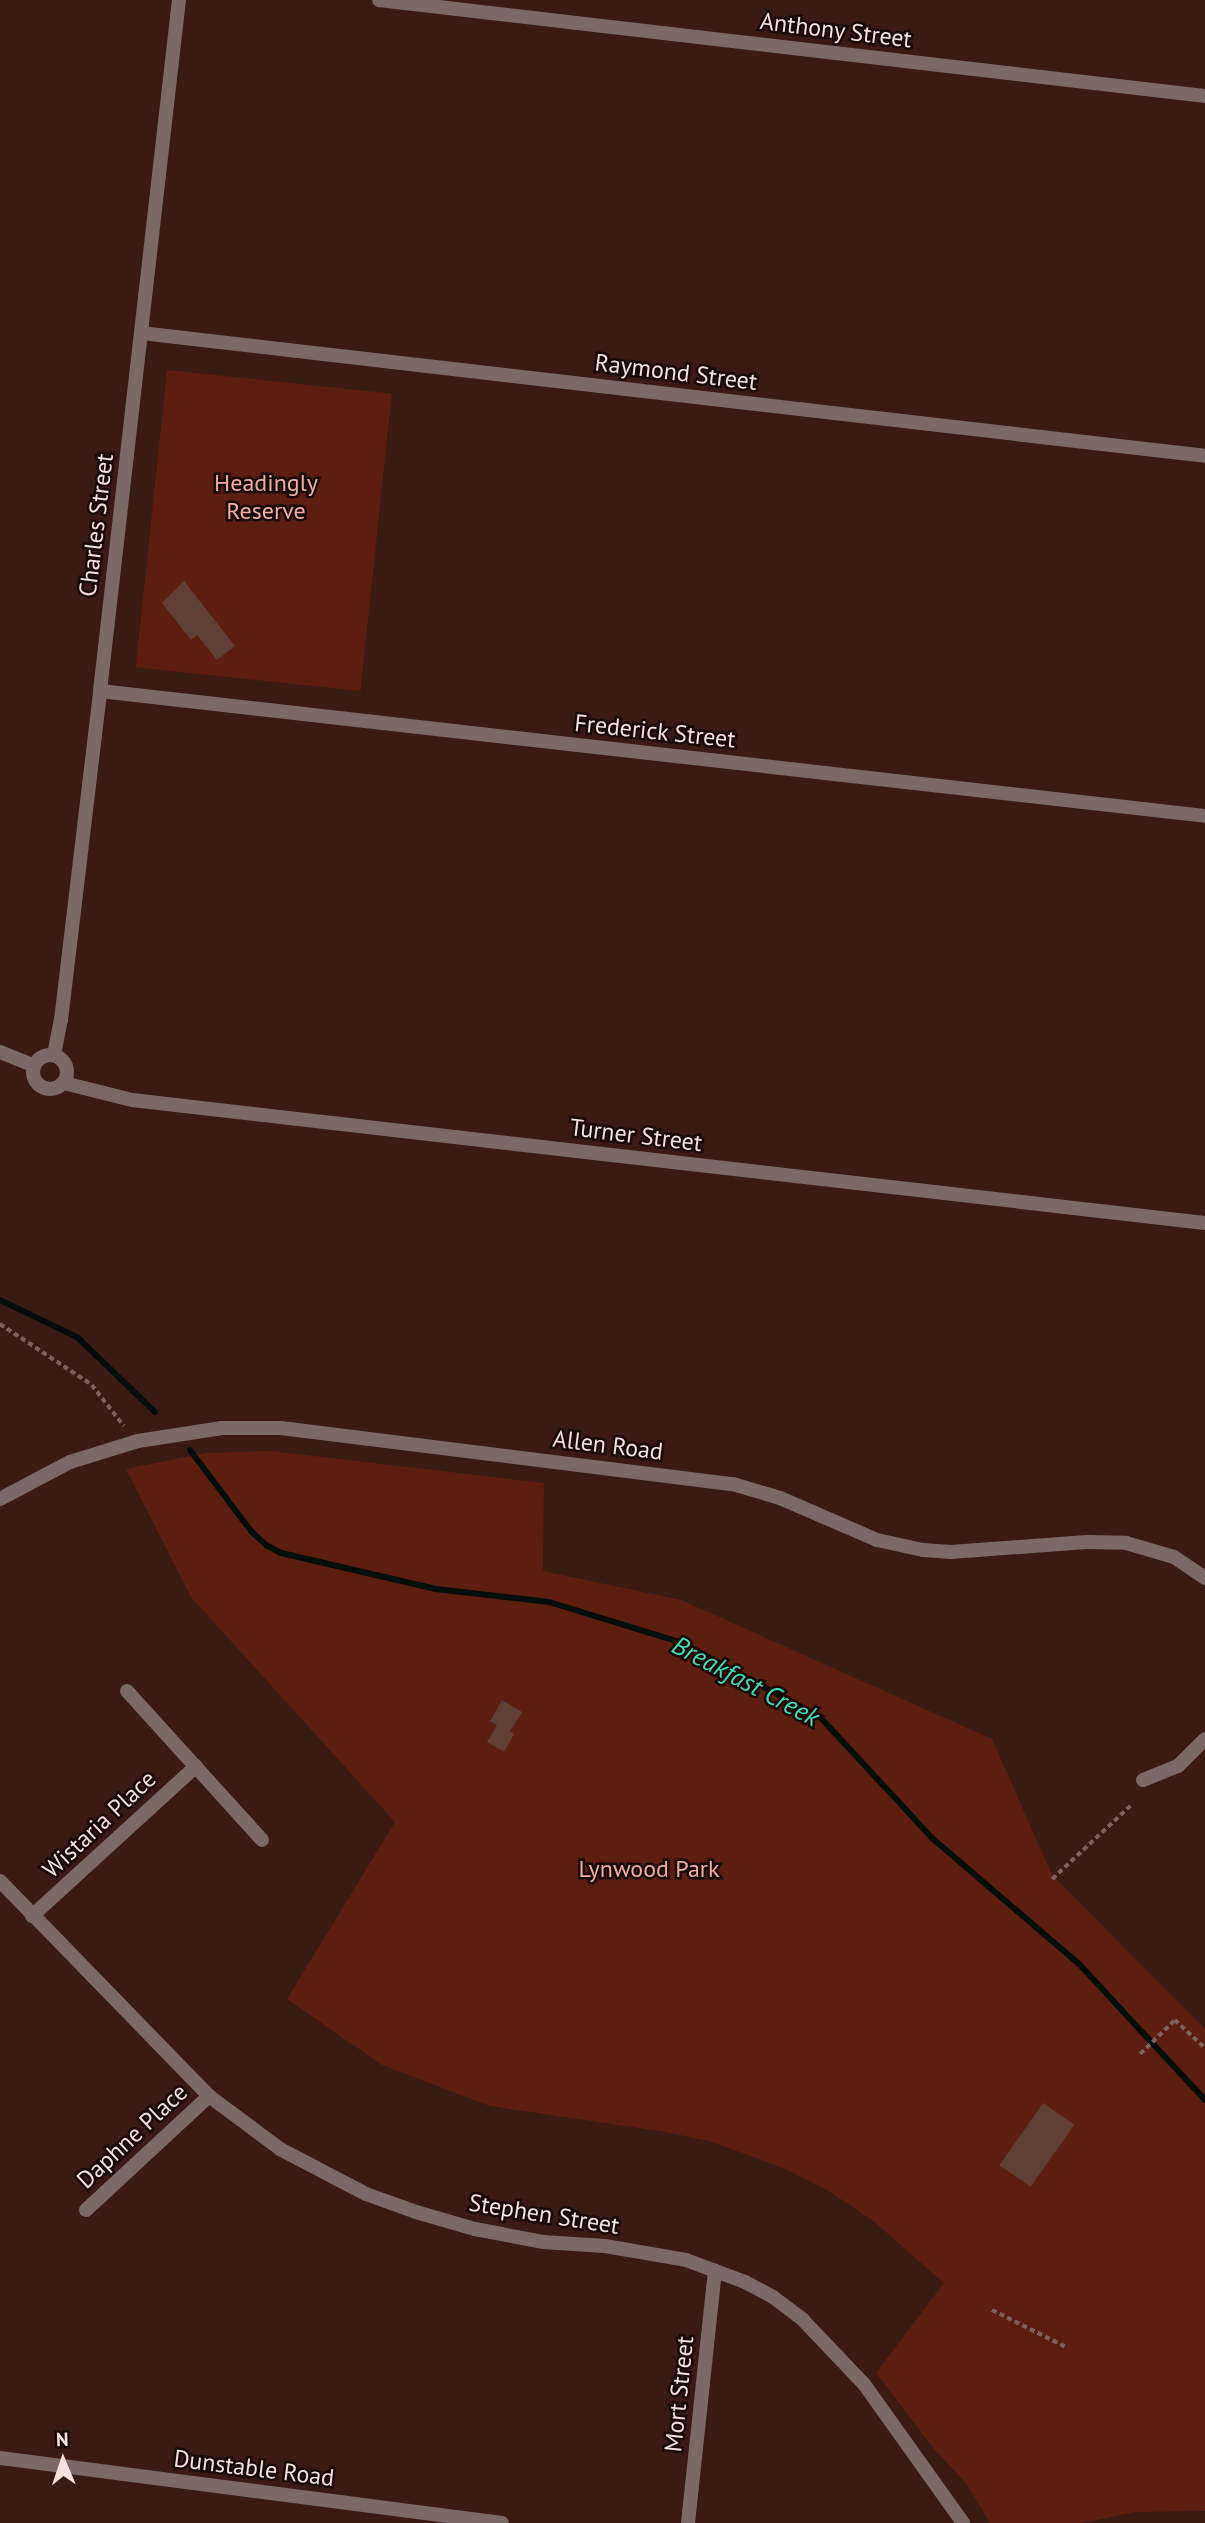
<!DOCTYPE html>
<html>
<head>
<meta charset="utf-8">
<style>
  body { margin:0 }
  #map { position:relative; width:1205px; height:2523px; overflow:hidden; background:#391b14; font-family:"PT Sans",sans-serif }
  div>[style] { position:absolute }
  .green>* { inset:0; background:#5d1e0f; transform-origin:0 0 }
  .stream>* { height:6px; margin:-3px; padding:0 3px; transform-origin:3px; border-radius:3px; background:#030e0a }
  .building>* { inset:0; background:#603f36; transform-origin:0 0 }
  .path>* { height:3.5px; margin-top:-1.75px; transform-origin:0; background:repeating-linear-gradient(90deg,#7e635c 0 5px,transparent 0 8.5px) }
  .minor>* { height:14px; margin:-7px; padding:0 7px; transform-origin:7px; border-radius:7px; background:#7a6965 }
  .tertiary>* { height:14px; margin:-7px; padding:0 7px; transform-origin:7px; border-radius:7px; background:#7a6965 }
  .tertiary>.ring { margin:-7px; padding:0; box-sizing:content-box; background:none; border:14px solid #7a6965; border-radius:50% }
  span { translate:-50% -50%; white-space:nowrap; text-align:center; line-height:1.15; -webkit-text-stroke:5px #170a07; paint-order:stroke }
  .street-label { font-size:24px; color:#f6e1db }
  .park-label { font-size:24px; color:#f2af9e }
  .water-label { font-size:26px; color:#41ddb9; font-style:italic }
  .north { position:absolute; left:28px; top:2425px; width:70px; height:70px; -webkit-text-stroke:5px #170a07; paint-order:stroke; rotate:358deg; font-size:19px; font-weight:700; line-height:28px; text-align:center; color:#f6e1db }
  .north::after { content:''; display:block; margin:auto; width:24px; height:32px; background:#f6e1db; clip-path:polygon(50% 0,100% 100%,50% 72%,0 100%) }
</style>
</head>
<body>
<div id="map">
  <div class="green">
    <i style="left:167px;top:370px;width:226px;height:299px;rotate:6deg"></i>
    <i style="clip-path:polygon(271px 1451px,544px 1483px,543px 1571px,681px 1600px,992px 1739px,1052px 1875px,1205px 2029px,1205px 2511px,1135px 2512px,1082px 2523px,990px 2523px,966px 2483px,935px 2450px,876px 2373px,944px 2283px,872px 2220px,829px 2191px,781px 2167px,709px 2141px,660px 2131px,490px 2106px,382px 2065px,287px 1999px,395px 1822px,191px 1597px,126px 1469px,206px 1453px)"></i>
  </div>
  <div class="stream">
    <i style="left:0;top:1300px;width:85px;rotate:25.7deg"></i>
    <i style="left:77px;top:1337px;width:108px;rotate:43.9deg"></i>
    <i style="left:190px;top:1450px;width:101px;rotate:53deg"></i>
    <i style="left:251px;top:1531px;width:21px;rotate:43deg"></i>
    <i style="left:266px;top:1545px;width:17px;rotate:28deg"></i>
    <i style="left:281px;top:1553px;width:159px;rotate:13.1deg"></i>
    <i style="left:436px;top:1589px;width:114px;rotate:6.6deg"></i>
    <i style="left:549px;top:1602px;width:137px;rotate:17deg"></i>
    <i style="left:680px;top:1642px;width:159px;rotate:28.2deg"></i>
    <i style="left:820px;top:1717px;width:165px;rotate:47.2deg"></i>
    <i style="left:932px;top:1838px;width:195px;rotate:40.6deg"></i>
    <i style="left:1080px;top:1965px;width:184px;rotate:47.2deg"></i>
  </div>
  <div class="building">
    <i style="clip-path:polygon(184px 581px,235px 646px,217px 660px,197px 635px,191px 640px,162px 603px)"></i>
    <i style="clip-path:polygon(502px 1700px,522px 1712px,510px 1731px,514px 1734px,504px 1752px,487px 1742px,497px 1725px,490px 1721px)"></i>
    <i style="left:1043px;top:2103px;width:38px;height:76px;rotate:35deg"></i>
  </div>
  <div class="path">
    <i style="left:0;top:1324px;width:110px;rotate:33.5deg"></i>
    <i style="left:92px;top:1385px;width:52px;rotate:52deg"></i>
    <i style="left:1052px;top:1879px;width:108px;rotate:-43.1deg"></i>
    <i style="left:1140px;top:2054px;width:49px;rotate:-44.2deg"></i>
    <i style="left:1175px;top:2020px;width:41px;rotate:43deg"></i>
    <i style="left:992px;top:2310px;width:83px;rotate:26.6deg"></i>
  </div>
  <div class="minor">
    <i style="left:379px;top:0;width:832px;rotate:6.63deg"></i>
    <i style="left:141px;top:333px;width:1071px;rotate:6.59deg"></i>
    <i style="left:100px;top:691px;width:1112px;rotate:6.45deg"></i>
    <i style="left:54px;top:1055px;width:36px;rotate:-79deg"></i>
    <i style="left:61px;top:1020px;width:331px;rotate:-83.2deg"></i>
    <i style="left:100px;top:691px;width:696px;rotate:-83.48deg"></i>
    <i style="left:0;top:1499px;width:79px;rotate:-27.9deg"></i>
    <i style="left:70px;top:1462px;width:71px;rotate:-17.2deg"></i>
    <i style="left:138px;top:1441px;width:85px;rotate:-8.8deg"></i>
    <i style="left:222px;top:1428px;width:59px"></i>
    <i style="left:281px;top:1428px;width:455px;rotate:7.1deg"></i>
    <i style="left:733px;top:1484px;width:49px;rotate:16.6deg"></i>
    <i style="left:780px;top:1498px;width:106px;rotate:23.4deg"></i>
    <i style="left:877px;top:1540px;width:47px;rotate:12.3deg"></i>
    <i style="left:923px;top:1550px;width:28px;rotate:4deg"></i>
    <i style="left:951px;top:1552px;width:136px;rotate:-4.2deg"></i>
    <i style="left:1087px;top:1542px;width:39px;rotate:1deg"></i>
    <i style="left:1126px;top:1543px;width:50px;rotate:16.3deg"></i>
    <i style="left:1174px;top:1557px;width:37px;rotate:34deg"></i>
    <i style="left:127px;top:1691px;width:201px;rotate:47.8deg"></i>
    <i style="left:1143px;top:1780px;width:38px;rotate:-22deg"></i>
    <i style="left:1178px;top:1766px;width:38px;rotate:-45deg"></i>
    <i style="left:0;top:1881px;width:300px;rotate:45.8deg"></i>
    <i style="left:209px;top:2096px;width:89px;rotate:36.7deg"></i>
    <i style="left:280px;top:2149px;width:97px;rotate:27.6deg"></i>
    <i style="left:366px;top:2194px;width:53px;rotate:19.8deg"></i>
    <i style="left:416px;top:2212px;width:61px;rotate:16.1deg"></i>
    <i style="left:475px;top:2229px;width:69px;rotate:10.8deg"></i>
    <i style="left:543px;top:2242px;width:62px;rotate:3.7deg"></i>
    <i style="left:605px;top:2246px;width:82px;rotate:9.8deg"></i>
    <i style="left:686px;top:2260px;width:63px;rotate:20.4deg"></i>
    <i style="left:745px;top:2282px;width:32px;rotate:28deg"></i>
    <i style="left:773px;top:2297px;width:38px;rotate:37deg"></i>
    <i style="left:803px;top:2320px;width:88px;rotate:46.4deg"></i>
    <i style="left:864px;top:2384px;width:171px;rotate:54.5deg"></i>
    <i style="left:32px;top:1916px;width:222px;rotate:-42.4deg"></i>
    <i style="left:86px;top:2210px;width:168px;rotate:-42.8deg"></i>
    <i style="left:0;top:2458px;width:506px;rotate:7.38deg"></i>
    <i style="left:688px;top:2523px;width:254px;rotate:-83.9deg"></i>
  </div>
  <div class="tertiary">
    <i style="left:0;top:1052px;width:37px;rotate:22deg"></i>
    <i class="ring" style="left:33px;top:1055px;width:20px;height:20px"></i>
    <i style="left:64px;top:1083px;width:70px;rotate:14deg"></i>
    <i style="left:132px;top:1100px;width:1080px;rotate:6.54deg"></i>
  </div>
  <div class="street-label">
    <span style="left:836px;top:30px;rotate:7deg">Anthony Street</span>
    <span style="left:676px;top:372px;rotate:7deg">Raymond Street</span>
    <span style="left:96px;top:525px;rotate:-83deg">Charles Street</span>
    <span style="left:655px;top:731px;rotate:6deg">Frederick Street</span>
    <span style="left:636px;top:1135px;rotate:7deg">Turner Street</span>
    <span style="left:608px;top:1445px;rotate:7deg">Allen Road</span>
    <span style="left:99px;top:1824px;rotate:-43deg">Wistaria Place</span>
    <span style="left:132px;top:2136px;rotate:-43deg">Daphne Place</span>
    <span style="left:544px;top:2214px;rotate:9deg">Stephen Street</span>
    <span style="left:679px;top:2394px;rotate:-84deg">Mort Street</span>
    <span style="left:254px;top:2468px;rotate:7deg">Dunstable Road</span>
  </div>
  <div class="park-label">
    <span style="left:266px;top:497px">Headingly<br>Reserve</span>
    <span style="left:649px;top:1869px">Lynwood Park</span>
  </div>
  <div class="water-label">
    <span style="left:746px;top:1681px;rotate:28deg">Breakfast Creek</span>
  </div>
  <div class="north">N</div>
</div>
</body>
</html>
